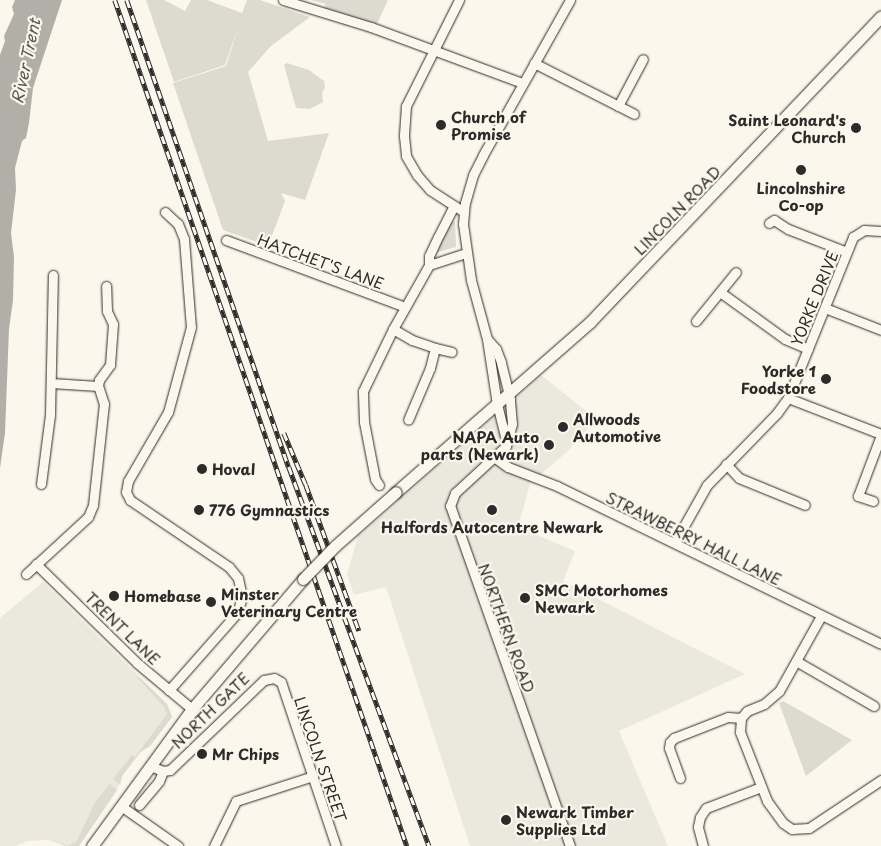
<!DOCTYPE html>
<html>
<head>
<meta charset="utf-8">
<style>
  body { margin:0 }
  #map { position:relative; width:881px; height:846px; overflow:hidden; background:#fbf7ec; font-family:"Playpen Sans",sans-serif }
  div>[style] { position:absolute }
  .built>* { inset:0; background:#ebe8de }
  .green>* { inset:0; background:#dddad0 }
  .water>* { inset:0; background:#b1afa7 }
  .roads { filter:drop-shadow(0 0 1px #2b2b2b) drop-shadow(0 0 1px #2b2b2b) }
  .minor>* { height:9px; margin:-4.5px; padding:0 4.5px; transform-origin:4.5px; border-radius:4.5px; background:#fbf7ec }
  .major>* { height:11px; margin:-5.5px; padding:0 5.5px; transform-origin:5.5px; border-radius:5.5px; background:#fbf7ec }
  .rail>* { height:4.5px; margin-top:-2.25px; transform-origin:0; background:repeating-linear-gradient(90deg,#fbf7ec 0 8px,#2b2b2b 0 16px); box-sizing:border-box; border-block:1px solid #2b2b2b }
  .bridges { filter:drop-shadow(0 0 1px #2b2b2b) drop-shadow(0 0 1px #2b2b2b) }
  .major-bridge>* { height:11px; margin:-5.5px; padding:0 5.5px; transform-origin:5.5px; border-radius:5.5px; background:#fbf7ec }
  .dots>* { width:14px; height:14px; translate:-50% -50%; box-sizing:border-box; border:2px solid #fbf7ec; border-radius:50% }
  span { translate:-50% -50%; white-space:nowrap; text-align:center; line-height:1.15; -webkit-text-stroke:4.5px #fbf7ec; paint-order:stroke }
  .poi-label { font-size:15px; color:#2b2b2b; font-weight:700 }
  .left { translate:0 -50%; text-align:left }
  .right { translate:-100% -50%; text-align:right }
  .street-label { font-size:15px; color:#2b2b2b }
  .water-label { font-size:16px; color:#5a5956; font-style:italic }
</style>
</head>
<body>
<div id="map">
  <div class="built">
    <i style="clip-path:polygon(541px 375px,596px 419px,569px 450px,530px 484px,518px 527px,575px 551px,563px 581px,745px 674px,619px 731px,668px 846px,470px 846px,386px 587px,354px 595px,347px 574px,358px 536px)"></i>
    <i style="clip-path:polygon(43px 582px,167px 704px,172px 717px,150px 746px,141px 752px,122px 776px,116px 792px,79px 846px,65px 846px,48px 840px,28px 841px,16px 846px,0 846px,0 618px)"></i>
  </div>
  <div class="green">
    <i style="clip-path:polygon(146px 0,164px 0,185px 11px,191px 0,207px 0,242px 13px,247px 0,260px 0,310px 17px,271px 46px,248px 72px,268px 141px,329px 133px,305px 200px,281px 193px,285px 201px,268px 246px,223px 230px,173px 83px,226px 66px,239px 25px,225px 65px,174px 82px)"></i>
    <i style="clip-path:polygon(311px 0,388px 0,375px 28px,321px 13px,326px 4px)"></i>
    <i style="clip-path:polygon(287px 63px,309px 70px,324px 81px,325px 87px,322px 93px,323px 102px,310px 109px,296px 108px,284px 65px)"></i>
    <i style="clip-path:polygon(451px 220px,455px 222px,456px 247px,435px 253px)"></i>
    <i style="clip-path:polygon(137px 677px,140px 678px,167px 704px,172px 717px,150px 746px,140px 752px,122px 776px,120px 785px,113px 779px,132px 755px,135px 757px,167px 714px,164px 707px)"></i>
    <i style="clip-path:polygon(783px 701px,852px 740px,806px 776px,779px 703px)"></i>
    <i style="clip-path:polygon(110px 784px,117px 790px,79px 846px,65px 846px,55px 841px,67px 846px,77px 841px,95px 802px)"></i>
  </div>
  <div class="water">
    <i style="clip-path:polygon(15px 0,62px 0,33px 88px,29px 123px,26px 138px,22px 141px,15px 168px,16px 190px,11px 233px,14px 257px,13px 300px,9px 329px,5px 433px,0 468px,0 55px,5px 41px,4px 36px,14px 14px,12px 7px)"></i>
  </div>
  <div class="roads">
    <div class="minor">
      <i style="left:283px;top:0;width:92px;rotate:17.1deg"></i>
      <i style="left:371px;top:27px;width:161px;rotate:20.3deg"></i>
      <i style="left:459px;top:0;width:119px;rotate:116.6deg"></i>
      <i style="left:406px;top:106px;width:30px;rotate:94deg"></i>
      <i style="left:404px;top:136px;width:20px;rotate:84deg"></i>
      <i style="left:406px;top:156px;width:22px;rotate:60deg"></i>
      <i style="left:417px;top:175px;width:20px;rotate:49deg"></i>
      <i style="left:430px;top:190px;width:40px;rotate:32.9deg"></i>
      <i style="left:534px;top:63px;width:112px;rotate:27deg"></i>
      <i style="left:618px;top:106px;width:53px;rotate:-62deg"></i>
      <i style="left:165px;top:212px;width:18px;rotate:43deg"></i>
      <i style="left:178px;top:224px;width:16px;rotate:68deg"></i>
      <i style="left:184px;top:239px;width:88px;rotate:85.5deg"></i>
      <i style="left:191px;top:327px;width:88px;rotate:105.1deg"></i>
      <i style="left:168px;top:412px;width:80px;rotate:120.1deg"></i>
      <i style="left:128px;top:481px;width:11px;rotate:100deg"></i>
      <i style="left:126px;top:492px;width:9px;rotate:63deg"></i>
      <i style="left:130px;top:500px;width:120px;rotate:34.1deg"></i>
      <i style="left:229px;top:567px;width:14px;rotate:51deg"></i>
      <i style="left:238px;top:578px;width:19px;rotate:78deg"></i>
      <i style="left:242px;top:597px;width:17px;rotate:107deg"></i>
      <i style="left:237px;top:613px;width:103px;rotate:131.4deg"></i>
      <i style="left:769px;top:223px;width:6px;rotate:-31deg"></i>
      <i style="left:774px;top:220px;width:17px;rotate:33deg"></i>
      <i style="left:788px;top:229px;width:63px;rotate:21.3deg"></i>
      <i style="left:439px;top:235px;width:33px;rotate:-63deg"></i>
      <i style="left:226px;top:240px;width:191px;rotate:20.5deg"></i>
      <i style="left:429px;top:265px;width:38px;rotate:-18deg"></i>
      <i style="left:720px;top:292px;width:80px;rotate:35.9deg"></i>
      <i style="left:785px;top:339px;width:25px;rotate:23deg"></i>
      <i style="left:825px;top:308px;width:60px;rotate:21.4deg"></i>
      <i style="left:696px;top:321px;width:63px;rotate:-50.8deg"></i>
      <i style="left:393px;top:329px;width:22px;rotate:30deg"></i>
      <i style="left:412px;top:340px;width:24px;rotate:19deg"></i>
      <i style="left:435px;top:348px;width:21px;rotate:104deg"></i>
      <i style="left:430px;top:368px;width:56px;rotate:112.9deg"></i>
      <i style="left:487px;top:339px;width:66px;rotate:81.3deg"></i>
      <i style="left:497px;top:404px;width:32px;rotate:76deg"></i>
      <i style="left:505px;top:435px;width:4px;rotate:34deg"></i>
      <i style="left:435px;top:348px;width:17px;rotate:13deg"></i>
      <i style="left:51px;top:383px;width:47px;rotate:3.7deg"></i>
      <i style="left:788px;top:398px;width:100px;rotate:21.2deg"></i>
      <i style="left:494px;top:457px;width:17px;rotate:36deg"></i>
      <i style="left:508px;top:467px;width:53px;rotate:21.2deg"></i>
      <i style="left:557px;top:486px;width:360px;rotate:26deg"></i>
      <i style="left:726px;top:464px;width:19px;rotate:47deg"></i>
      <i style="left:739px;top:478px;width:71px;rotate:22.2deg"></i>
      <i style="left:41px;top:484px;width:70px;rotate:-82.6deg"></i>
      <i style="left:50px;top:415px;width:140px;rotate:-88.8deg"></i>
      <i style="left:379px;top:485px;width:7px;rotate:-124deg"></i>
      <i style="left:375px;top:479px;width:58px;rotate:-100.9deg"></i>
      <i style="left:364px;top:422px;width:31px;rotate:-92deg"></i>
      <i style="left:363px;top:391px;width:69px;rotate:-64.2deg"></i>
      <i style="left:393px;top:329px;width:73px;rotate:-60.6deg"></i>
      <i style="left:429px;top:265px;width:9px;rotate:-90deg"></i>
      <i style="left:429px;top:256px;width:21px;rotate:-65deg"></i>
      <i style="left:873px;top:501px;width:16px;rotate:-162deg"></i>
      <i style="left:858px;top:496px;width:65px;rotate:-69.3deg"></i>
      <i style="left:675px;top:542px;width:65px;rotate:-60.7deg"></i>
      <i style="left:707px;top:485px;width:100px;rotate:-45.8deg"></i>
      <i style="left:777px;top:413px;width:19px;rotate:-54deg"></i>
      <i style="left:788px;top:398px;width:174px;rotate:-68deg"></i>
      <i style="left:853px;top:237px;width:13px;rotate:-32deg"></i>
      <i style="left:864px;top:230px;width:17px;rotate:3deg"></i>
      <i style="left:36px;top:564px;width:141px;rotate:44.4deg"></i>
      <i style="left:137px;top:663px;width:72px;rotate:39.9deg"></i>
      <i style="left:26px;top:574px;width:84px;rotate:-42.6deg"></i>
      <i style="left:88px;top:517px;width:13px;rotate:-67deg"></i>
      <i style="left:93px;top:505px;width:102px;rotate:-83.8deg"></i>
      <i style="left:104px;top:404px;width:19px;rotate:-108deg"></i>
      <i style="left:98px;top:386px;width:6px;rotate:-81deg"></i>
      <i style="left:99px;top:380px;width:19px;rotate:-54deg"></i>
      <i style="left:110px;top:365px;width:41px;rotate:-85.8deg"></i>
      <i style="left:113px;top:324px;width:14px;rotate:-115deg"></i>
      <i style="left:107px;top:311px;width:25px;rotate:-92deg"></i>
      <i style="left:821px;top:616px;width:86px;rotate:119.2deg"></i>
      <i style="left:779px;top:691px;width:20px;rotate:139deg"></i>
      <i style="left:764px;top:704px;width:18px;rotate:158deg"></i>
      <i style="left:747px;top:711px;width:9px;rotate:131deg"></i>
      <i style="left:741px;top:718px;width:14px;rotate:94deg"></i>
      <i style="left:740px;top:732px;width:74px;rotate:68.6deg"></i>
      <i style="left:767px;top:801px;width:27px;rotate:54deg"></i>
      <i style="left:783px;top:823px;width:11px;rotate:34deg"></i>
      <i style="left:792px;top:829px;width:17px;rotate:-3deg"></i>
      <i style="left:809px;top:828px;width:87px;rotate:-33.7deg"></i>
      <i style="left:796px;top:661px;width:90px;rotate:30deg"></i>
      <i style="left:150px;top:766px;width:14px;rotate:21deg"></i>
      <i style="left:163px;top:771px;width:7px;rotate:-8deg"></i>
      <i style="left:170px;top:770px;width:130px;rotate:-43.8deg"></i>
      <i style="left:264px;top:680px;width:10px;rotate:-11deg"></i>
      <i style="left:274px;top:678px;width:8px;rotate:30deg"></i>
      <i style="left:281px;top:682px;width:173px;rotate:71.5deg"></i>
      <i style="left:680px;top:778px;width:32px;rotate:-110deg"></i>
      <i style="left:669px;top:748px;width:6px;rotate:-81deg"></i>
      <i style="left:670px;top:742px;width:6px;rotate:-45deg"></i>
      <i style="left:674px;top:738px;width:58px;rotate:-21.3deg"></i>
      <i style="left:728px;top:717px;width:13px;rotate:4deg"></i>
      <i style="left:139px;top:805px;width:31px;rotate:-50deg"></i>
      <i style="left:159px;top:781px;width:11px;rotate:-68deg"></i>
      <i style="left:121px;top:806px;width:70px;rotate:35.1deg"></i>
      <i style="left:214px;top:846px;width:50px;rotate:-63.9deg"></i>
      <i style="left:236px;top:801px;width:81px;rotate:-18deg"></i>
      <i style="left:570px;top:846px;width:361px;rotate:-109.4deg"></i>
      <i style="left:450px;top:506px;width:14px;rotate:-69deg"></i>
      <i style="left:455px;top:493px;width:69px;rotate:-42.7deg"></i>
      <i style="left:506px;top:446px;width:23px;rotate:-75deg"></i>
      <i style="left:512px;top:424px;width:25px;rotate:-95deg"></i>
      <i style="left:510px;top:399px;width:38px;rotate:-104deg"></i>
      <i style="left:501px;top:362px;width:14px;rotate:-111deg"></i>
      <i style="left:496px;top:349px;width:13px;rotate:-132deg"></i>
      <i style="left:487px;top:339px;width:61px;rotate:-105.2deg"></i>
      <i style="left:471px;top:280px;width:57px;rotate:-98.1deg"></i>
      <i style="left:463px;top:224px;width:21px;rotate:-85deg"></i>
      <i style="left:465px;top:203px;width:29px;rotate:-74deg"></i>
      <i style="left:473px;top:175px;width:22px;rotate:-63deg"></i>
      <i style="left:483px;top:155px;width:178px;rotate:-60.7deg"></i>
      <i style="left:703px;top:846px;width:20px;rotate:-105deg"></i>
      <i style="left:698px;top:827px;width:10px;rotate:-79deg"></i>
      <i style="left:700px;top:817px;width:11px;rotate:-56deg"></i>
      <i style="left:706px;top:808px;width:59px;rotate:-20.9deg"></i>
    </div>
    <div class="major">
      <i style="left:396px;top:492px;width:258px;rotate:-41.2deg"></i>
      <i style="left:590px;top:322px;width:422px;rotate:-46.4deg"></i>
      <i style="left:92px;top:846px;width:170px;rotate:-53.9deg"></i>
      <i style="left:192px;top:709px;width:171px;rotate:-49.5deg"></i>
    </div>
  </div>
  <div class="rail">
    <i style="left:115px;top:0;width:895px;rotate:70.96deg"></i>
    <i style="left:127px;top:0;width:494px;rotate:70.9deg"></i>
    <i style="left:289px;top:467px;width:404px;rotate:69.7deg"></i>
    <i style="left:284px;top:433px;width:56px;rotate:67.1deg"></i>
    <i style="left:306px;top:485px;width:155px;rotate:70deg"></i>
  </div>
  <div class="bridges">
    <div class="major-bridge">
      <i style="left:303px;top:579px;width:46px;rotate:-45.9deg"></i>
      <i style="left:335px;top:546px;width:81px;rotate:-41.5deg"></i>
    </div>
  </div>
  <div class="dots">
    <i style="left:441px;top:125px;background:#2b2b2b"></i>
    <i style="left:856px;top:128px;background:#2b2b2b"></i>
    <i style="left:801px;top:170px;background:#2b2b2b"></i>
    <i style="left:826px;top:379px;background:#2b2b2b"></i>
    <i style="left:563px;top:427px;background:#2b2b2b"></i>
    <i style="left:549px;top:445px;background:#2b2b2b"></i>
    <i style="left:202px;top:469px;background:#2b2b2b"></i>
    <i style="left:199px;top:510px;background:#2b2b2b"></i>
    <i style="left:492px;top:510px;background:#2b2b2b"></i>
    <i style="left:114px;top:596px;background:#2b2b2b"></i>
    <i style="left:525px;top:598px;background:#2b2b2b"></i>
    <i style="left:211px;top:602px;background:#2b2b2b"></i>
    <i style="left:202px;top:754px;background:#2b2b2b"></i>
    <i style="left:506px;top:820px;background:#2b2b2b"></i>
  </div>
  <div class="poi-label">
    <span class="left" style="left:451px;top:125px">Church of<br>Promise</span>
    <span class="right" style="left:846px;top:128px">Saint Leonard's<br>Church</span>
    <span style="left:801px;top:196px">Lincolnshire<br>Co-op</span>
    <span class="right" style="left:816px;top:379px">Yorke 1<br>Foodstore</span>
    <span class="left" style="left:573px;top:427px">Allwoods<br>Automotive</span>
    <span class="right" style="left:539px;top:445px">NAPA Auto<br>parts (Newark)</span>
    <span class="left" style="left:212px;top:469px">Hoval</span>
    <span class="left" style="left:209px;top:510px">776 Gymnastics</span>
    <span style="left:492px;top:527px">Halfords Autocentre Newark</span>
    <span class="left" style="left:535px;top:598px">SMC Motorhomes<br>Newark</span>
    <span class="left" style="left:221px;top:602px">Minster<br>Veterinary Centre</span>
    <span class="left" style="left:124px;top:596px">Homebase</span>
    <span class="left" style="left:212px;top:754px">Mr Chips</span>
    <span class="left" style="left:516px;top:820px">Newark Timber<br>Supplies Ltd</span>
  </div>
  <div class="street-label">
    <span style="left:677px;top:210px;rotate:-46deg">LINCOLN ROAD</span>
    <span style="left:321px;top:261px;rotate:20deg">HATCHET'S LANE</span>
    <span style="left:814px;top:298px;rotate:-68deg">YORKE DRIVE</span>
    <span style="left:694px;top:538px;rotate:26deg">STRAWBERRY HALL LANE</span>
    <span style="left:123px;top:628px;rotate:44deg">TRENT LANE</span>
    <span style="left:507px;top:628px;rotate:70deg">NORTHERN ROAD</span>
    <span style="left:210px;top:710px;rotate:-44deg">NORTH GATE</span>
    <span style="left:321px;top:759px;rotate:71deg">LINCOLN STREET</span>
  </div>
  <div class="water-label">
    <span style="left:25px;top:61px;rotate:-78deg">River Trent</span>
  </div>
</div>
</body>
</html>
